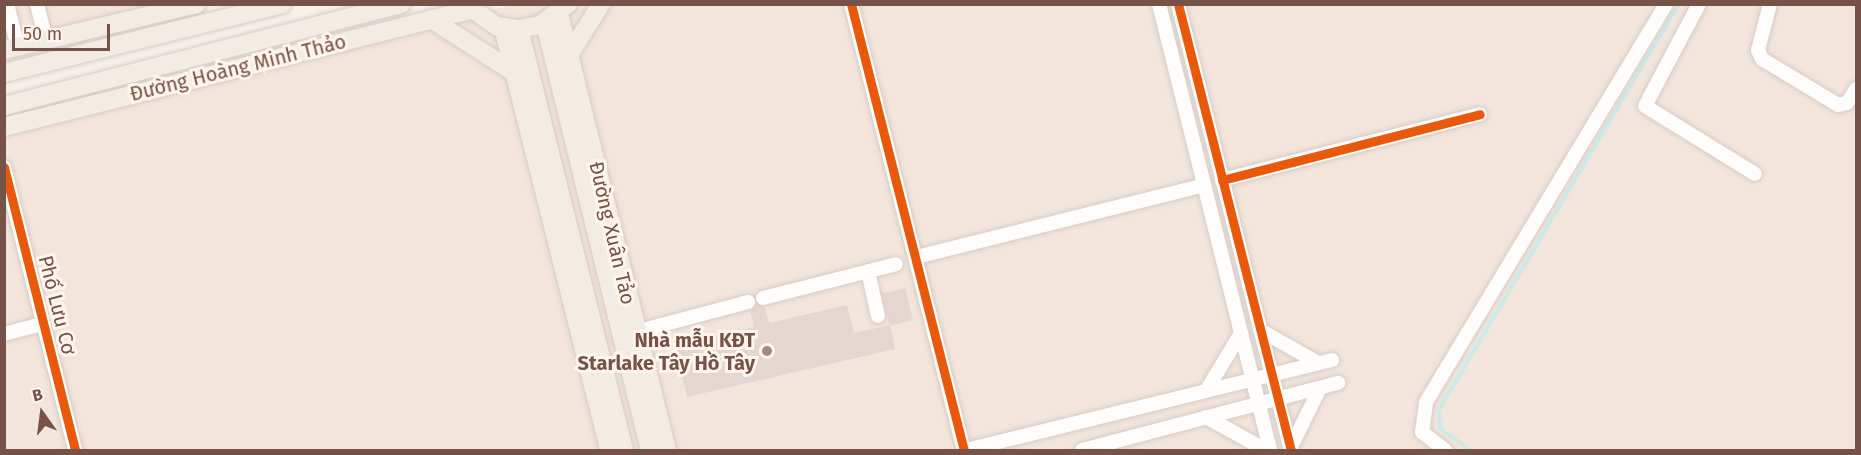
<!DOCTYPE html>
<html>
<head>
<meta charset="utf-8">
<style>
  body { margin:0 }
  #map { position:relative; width:1861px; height:455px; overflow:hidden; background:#f7f1eb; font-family:"Fira Sans",sans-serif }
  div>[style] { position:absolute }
  .residential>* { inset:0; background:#f3e5db }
  .stream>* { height:4px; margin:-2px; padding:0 2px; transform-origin:2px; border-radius:2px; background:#cbebe9 }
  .building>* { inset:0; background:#e4d7d2; transform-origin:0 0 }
  .roads { filter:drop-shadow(0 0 2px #d6ccc7) drop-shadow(0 0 2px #d6ccc7) }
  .minor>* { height:14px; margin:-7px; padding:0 7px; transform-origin:7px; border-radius:7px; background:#fefdfc }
  .major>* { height:18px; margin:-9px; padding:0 9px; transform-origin:9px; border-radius:9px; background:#f3ece5 }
  .cycleway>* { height:9px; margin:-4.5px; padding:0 4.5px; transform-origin:4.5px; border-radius:4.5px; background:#e8590c }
  .dots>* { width:16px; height:16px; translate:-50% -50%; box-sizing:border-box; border:3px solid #fff5ec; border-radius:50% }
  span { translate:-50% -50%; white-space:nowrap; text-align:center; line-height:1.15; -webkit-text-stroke:6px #fff5ec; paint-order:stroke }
  .street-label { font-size:20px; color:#775248 }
  .poi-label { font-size:20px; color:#775248; font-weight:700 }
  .right { translate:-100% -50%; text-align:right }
  .frame { position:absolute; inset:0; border:6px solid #775248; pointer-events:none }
  .north { position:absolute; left:12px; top:383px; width:60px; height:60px; -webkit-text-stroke:4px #fff5ec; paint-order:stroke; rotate:346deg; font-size:16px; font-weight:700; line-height:24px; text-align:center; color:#775248 }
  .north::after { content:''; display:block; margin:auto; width:21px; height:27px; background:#775248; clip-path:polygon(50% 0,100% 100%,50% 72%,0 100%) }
  .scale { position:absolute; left:12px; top:24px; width:98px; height:27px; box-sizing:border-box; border:3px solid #775248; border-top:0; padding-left:8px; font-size:18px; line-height:21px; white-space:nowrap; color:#775248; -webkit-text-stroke:4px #fff5ec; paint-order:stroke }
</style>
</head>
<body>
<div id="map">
  <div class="residential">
    <i style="clip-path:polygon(5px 4px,163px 5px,5px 43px)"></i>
    <i style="clip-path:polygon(511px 5px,1856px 5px,1856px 450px,5px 450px,4px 131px)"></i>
  </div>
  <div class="stream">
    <i style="left:1470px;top:450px;width:37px;rotate:-144deg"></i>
    <i style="left:1440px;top:428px;width:18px;rotate:-93deg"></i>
    <i style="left:1439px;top:410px;width:472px;rotate:-59.4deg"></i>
  </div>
  <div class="building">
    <i style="left:905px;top:288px;width:33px;height:24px;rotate:76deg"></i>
    <i style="clip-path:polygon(757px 304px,765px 307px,769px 323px,847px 305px,854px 333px,890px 325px,895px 349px,687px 397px,675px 345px,754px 327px,750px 311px)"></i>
  </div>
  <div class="roads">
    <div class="minor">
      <i style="left:7px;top:4px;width:44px;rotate:75.7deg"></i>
      <i style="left:37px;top:4px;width:37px;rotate:76deg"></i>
      <i style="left:851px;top:4px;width:460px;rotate:75.8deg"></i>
      <i style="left:1159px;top:4px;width:460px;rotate:76deg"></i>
      <i style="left:1178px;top:4px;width:460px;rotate:75.8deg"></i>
      <i style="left:1699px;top:4px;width:115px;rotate:117.9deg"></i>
      <i style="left:1645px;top:106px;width:129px;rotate:31.7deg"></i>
      <i style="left:1770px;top:4px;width:48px;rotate:104.6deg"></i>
      <i style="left:1758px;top:50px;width:10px;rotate:66deg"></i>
      <i style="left:1762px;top:59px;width:89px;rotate:31.2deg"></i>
      <i style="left:1838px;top:105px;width:9px;rotate:-13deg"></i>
      <i style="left:1847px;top:103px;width:17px;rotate:-57deg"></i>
      <i style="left:4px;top:167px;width:292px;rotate:75.9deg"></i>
      <i style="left:1222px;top:180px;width:266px;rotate:-14.3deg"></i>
      <i style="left:916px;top:257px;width:297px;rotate:-14deg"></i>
      <i style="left:868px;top:271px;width:46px;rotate:77.5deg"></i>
      <i style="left:763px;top:298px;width:137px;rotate:-14.3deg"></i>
      <i style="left:1260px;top:330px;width:67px;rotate:29.6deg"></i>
      <i style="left:635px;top:332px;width:117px;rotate:-14.9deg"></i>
      <i style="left:4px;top:334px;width:39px;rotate:-15deg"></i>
      <i style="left:1206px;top:391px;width:68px;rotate:-58.9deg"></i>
      <i style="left:1206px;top:417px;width:68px;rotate:28.8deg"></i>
      <i style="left:1290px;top:449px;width:68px;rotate:-63.8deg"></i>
      <i style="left:966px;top:450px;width:377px;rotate:-13.8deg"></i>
      <i style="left:1082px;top:450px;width:265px;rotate:-14.7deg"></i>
      <i style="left:1445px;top:450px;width:29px;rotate:-142deg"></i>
      <i style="left:1422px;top:432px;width:30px;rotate:-82deg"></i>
      <i style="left:1426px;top:402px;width:465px;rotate:-58.9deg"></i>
    </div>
    <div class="major">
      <i style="left:465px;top:4px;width:39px;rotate:35deg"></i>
      <i style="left:497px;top:26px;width:22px;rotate:8deg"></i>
      <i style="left:519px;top:29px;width:21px;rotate:-11deg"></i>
      <i style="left:540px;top:25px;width:35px;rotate:-37deg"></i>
      <i style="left:559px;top:14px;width:449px;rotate:76.1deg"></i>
      <i style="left:431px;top:19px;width:100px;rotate:32.7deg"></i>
      <i style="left:545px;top:23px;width:440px;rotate:76.2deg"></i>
      <i style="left:503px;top:27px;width:436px;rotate:75.9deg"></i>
      <i style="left:519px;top:29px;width:434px;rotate:76deg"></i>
      <i style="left:4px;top:50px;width:198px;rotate:-13.4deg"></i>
      <i style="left:569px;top:55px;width:60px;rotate:-57.9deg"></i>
      <i style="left:4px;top:73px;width:286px;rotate:-13.9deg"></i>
      <i style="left:4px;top:106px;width:410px;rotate:-14.4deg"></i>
      <i style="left:4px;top:127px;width:481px;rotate:-14.1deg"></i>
    </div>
  </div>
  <div class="cycleway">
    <i style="left:851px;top:4px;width:460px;rotate:75.8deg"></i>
    <i style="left:1178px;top:4px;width:460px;rotate:75.8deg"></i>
    <i style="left:4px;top:167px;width:292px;rotate:75.9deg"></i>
    <i style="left:1222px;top:180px;width:266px;rotate:-14.3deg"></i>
  </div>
  <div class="dots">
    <i style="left:767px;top:351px;background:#a48a81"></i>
  </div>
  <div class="street-label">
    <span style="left:238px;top:68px;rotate:-14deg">Đường Hoàng Minh Thảo</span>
    <span style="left:612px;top:233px;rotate:77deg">Đường Xuân Tảo</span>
    <span style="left:57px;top:305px;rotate:76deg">Phố Lưu Cơ</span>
  </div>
  <div class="poi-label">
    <span class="right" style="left:755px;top:352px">Nhà mẫu KĐT<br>Starlake Tây Hồ Tây</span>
  </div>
  <div class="frame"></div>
  <div class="north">B</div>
  <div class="scale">50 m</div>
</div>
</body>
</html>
